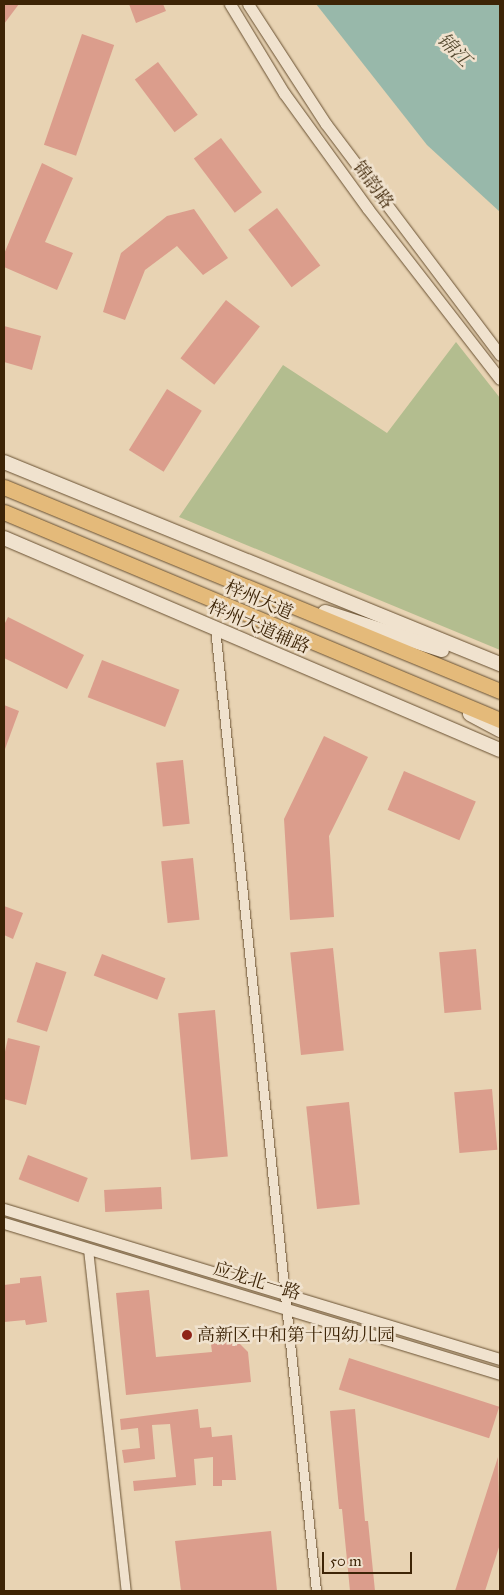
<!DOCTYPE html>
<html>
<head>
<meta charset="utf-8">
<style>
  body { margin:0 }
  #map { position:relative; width:504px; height:1595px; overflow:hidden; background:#e8d3b3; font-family:"IM FELL Great Primer","Noto Serif SC",serif }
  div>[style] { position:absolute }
  .green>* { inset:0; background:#b3bd8f }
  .water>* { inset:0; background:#98b8aa }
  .building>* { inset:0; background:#db9d8c; transform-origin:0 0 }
  .roads { filter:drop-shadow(0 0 1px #685031) drop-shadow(0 0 1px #685031) }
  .minor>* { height:9px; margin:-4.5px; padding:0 4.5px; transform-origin:4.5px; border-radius:4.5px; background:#f0e2ce }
  .tertiary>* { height:11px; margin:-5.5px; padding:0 5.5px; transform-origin:5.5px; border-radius:5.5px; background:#f0e2ce }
  .secondary>* { height:14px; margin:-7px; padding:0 7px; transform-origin:7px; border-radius:7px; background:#f0e2ce }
  .trunk>* { height:15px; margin:-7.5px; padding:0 7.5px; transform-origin:7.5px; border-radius:7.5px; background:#e4ba7a }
  .dots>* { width:14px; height:14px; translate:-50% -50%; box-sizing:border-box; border:2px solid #f0e2ce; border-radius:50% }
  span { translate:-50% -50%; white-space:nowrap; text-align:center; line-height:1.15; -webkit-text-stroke:5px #f0e2ce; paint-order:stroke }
  .street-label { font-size:18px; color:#3d2406 }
  .poi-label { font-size:18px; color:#3d2406 }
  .left { translate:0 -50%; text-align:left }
  .water-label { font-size:19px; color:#54492f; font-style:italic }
  .frame { position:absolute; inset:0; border:5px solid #3d2406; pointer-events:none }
  .scale { position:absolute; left:322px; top:1552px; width:90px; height:22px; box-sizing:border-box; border:2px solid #3d2406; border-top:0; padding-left:6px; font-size:15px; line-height:18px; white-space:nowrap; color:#3d2406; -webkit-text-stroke:4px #f0e2ce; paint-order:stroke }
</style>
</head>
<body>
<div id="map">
  <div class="green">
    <i style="clip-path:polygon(456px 342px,500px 398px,500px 650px,179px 517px,283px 365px,387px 433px)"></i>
  </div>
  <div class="water">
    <i style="clip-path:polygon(316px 4px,500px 4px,500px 212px,427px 145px)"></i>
  </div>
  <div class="building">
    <i style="clip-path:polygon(4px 4px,19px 4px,4px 24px)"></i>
    <i style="clip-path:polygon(129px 4px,163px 4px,166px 11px,136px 23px)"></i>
    <i style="left:82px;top:34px;width:34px;height:117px;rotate:19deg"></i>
    <i style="left:158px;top:62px;width:66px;height:29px;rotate:53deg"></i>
    <i style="left:221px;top:138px;width:68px;height:34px;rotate:53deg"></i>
    <i style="clip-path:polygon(42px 163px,73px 178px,45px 242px,73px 253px,57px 290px,4px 267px,4px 254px)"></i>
    <i style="left:277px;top:208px;width:72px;height:36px;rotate:53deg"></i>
    <i style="clip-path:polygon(194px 209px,228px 258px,203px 275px,177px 246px,145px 270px,125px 320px,103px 312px,121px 253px,167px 216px)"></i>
    <i style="left:226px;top:300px;width:43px;height:74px;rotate:38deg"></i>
    <i style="clip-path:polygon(4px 326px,41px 336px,32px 370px,4px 362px)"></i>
    <i style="left:167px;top:389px;width:41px;height:72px;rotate:32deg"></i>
    <i style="clip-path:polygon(8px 617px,84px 655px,67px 689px,4px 658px,4px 625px)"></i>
    <i style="left:102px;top:660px;width:83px;height:40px;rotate:21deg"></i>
    <i style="clip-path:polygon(4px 705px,19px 711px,5px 749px,4px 749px)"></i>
    <i style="clip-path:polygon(324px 736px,368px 757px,329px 836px,334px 917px,290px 920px,284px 819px)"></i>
    <i style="left:183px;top:760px;width:64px;height:27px;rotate:84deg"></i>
    <i style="left:404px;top:771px;width:78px;height:42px;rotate:23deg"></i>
    <i style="left:193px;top:858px;width:62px;height:32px;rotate:84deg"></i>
    <i style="clip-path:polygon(4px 906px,23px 913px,13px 939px,4px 935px)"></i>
    <i style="left:333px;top:948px;width:103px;height:43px;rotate:84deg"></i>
    <i style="left:476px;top:949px;width:61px;height:37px;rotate:85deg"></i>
    <i style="left:102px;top:954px;width:68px;height:23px;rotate:21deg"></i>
    <i style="left:36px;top:962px;width:32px;height:63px;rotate:18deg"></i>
    <i style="left:215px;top:1010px;width:147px;height:37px;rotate:85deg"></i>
    <i style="clip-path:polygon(8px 1038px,40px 1046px,26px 1105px,4px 1099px,4px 1056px)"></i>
    <i style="left:492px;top:1089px;width:61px;height:38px;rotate:85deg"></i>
    <i style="left:349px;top:1102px;width:103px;height:43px;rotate:84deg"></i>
    <i style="left:28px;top:1155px;width:64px;height:26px;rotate:21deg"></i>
    <i style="left:161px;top:1187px;width:22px;height:57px;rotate:87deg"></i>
    <i style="clip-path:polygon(41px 1276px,47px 1322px,26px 1325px,25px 1320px,4px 1322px,4px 1285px,20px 1283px,20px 1278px)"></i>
    <i style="clip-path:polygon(149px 1290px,156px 1357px,212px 1352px,210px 1337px,231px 1335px,248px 1352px,251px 1382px,126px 1395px,116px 1293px)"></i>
    <i style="left:349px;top:1358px;width:158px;height:33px;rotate:18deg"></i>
    <i style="clip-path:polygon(198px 1409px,200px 1428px,211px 1427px,212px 1437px,232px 1435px,236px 1480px,222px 1480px,222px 1486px,213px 1486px,213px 1457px,194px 1459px,196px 1485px,134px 1491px,133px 1481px,176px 1477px,170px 1424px,152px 1425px,155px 1459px,124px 1463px,122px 1450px,140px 1448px,138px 1428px,121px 1430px,120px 1419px)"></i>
    <i style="clip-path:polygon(355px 1409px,365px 1521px,368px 1521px,375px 1591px,350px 1591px,342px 1509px,339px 1509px,330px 1411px)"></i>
    <i style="clip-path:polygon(498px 1457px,500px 1544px,485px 1591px,455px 1591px)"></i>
    <i style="clip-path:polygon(271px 1531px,277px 1591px,181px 1591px,175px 1541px)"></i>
  </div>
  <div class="roads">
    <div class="minor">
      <i style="left:215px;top:628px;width:968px;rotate:84.01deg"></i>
      <i style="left:88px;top:1249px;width:344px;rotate:83.7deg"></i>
    </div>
    <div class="tertiary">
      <i style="left:230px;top:4px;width:104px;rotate:58.8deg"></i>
      <i style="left:284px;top:93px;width:143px;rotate:54.1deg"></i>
      <i style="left:368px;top:209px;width:215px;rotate:52.2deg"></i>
      <i style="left:248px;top:4px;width:143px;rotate:57deg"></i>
      <i style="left:326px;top:124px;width:289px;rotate:53deg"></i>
      <i style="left:4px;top:1209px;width:518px;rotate:16.83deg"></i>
      <i style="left:4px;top:1223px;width:518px;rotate:16.93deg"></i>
    </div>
    <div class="secondary">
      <i style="left:4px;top:462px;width:536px;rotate:22.16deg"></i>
      <i style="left:4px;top:538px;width:539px;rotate:23.14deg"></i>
      <i style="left:325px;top:612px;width:123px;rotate:18deg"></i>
      <i style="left:470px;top:714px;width:34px;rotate:28deg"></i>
    </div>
    <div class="trunk">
      <i style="left:4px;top:487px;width:536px;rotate:22.36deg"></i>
      <i style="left:4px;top:512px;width:538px;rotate:22.75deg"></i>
    </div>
  </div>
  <div class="dots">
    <i style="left:187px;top:1335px;background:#8f2418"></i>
  </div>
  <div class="street-label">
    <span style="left:373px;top:185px;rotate:53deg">锦韵路</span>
    <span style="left:259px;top:600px;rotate:23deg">梓州大道</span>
    <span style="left:259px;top:627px;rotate:23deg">梓州大道辅路</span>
    <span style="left:257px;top:1281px;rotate:17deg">应龙北一路</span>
  </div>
  <div class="poi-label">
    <span class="left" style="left:197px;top:1335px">高新区中和第十四幼儿园</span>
  </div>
  <div class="water-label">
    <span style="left:454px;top:50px;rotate:45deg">锦江</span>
  </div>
  <div class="frame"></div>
  <div class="scale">50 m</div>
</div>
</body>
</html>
